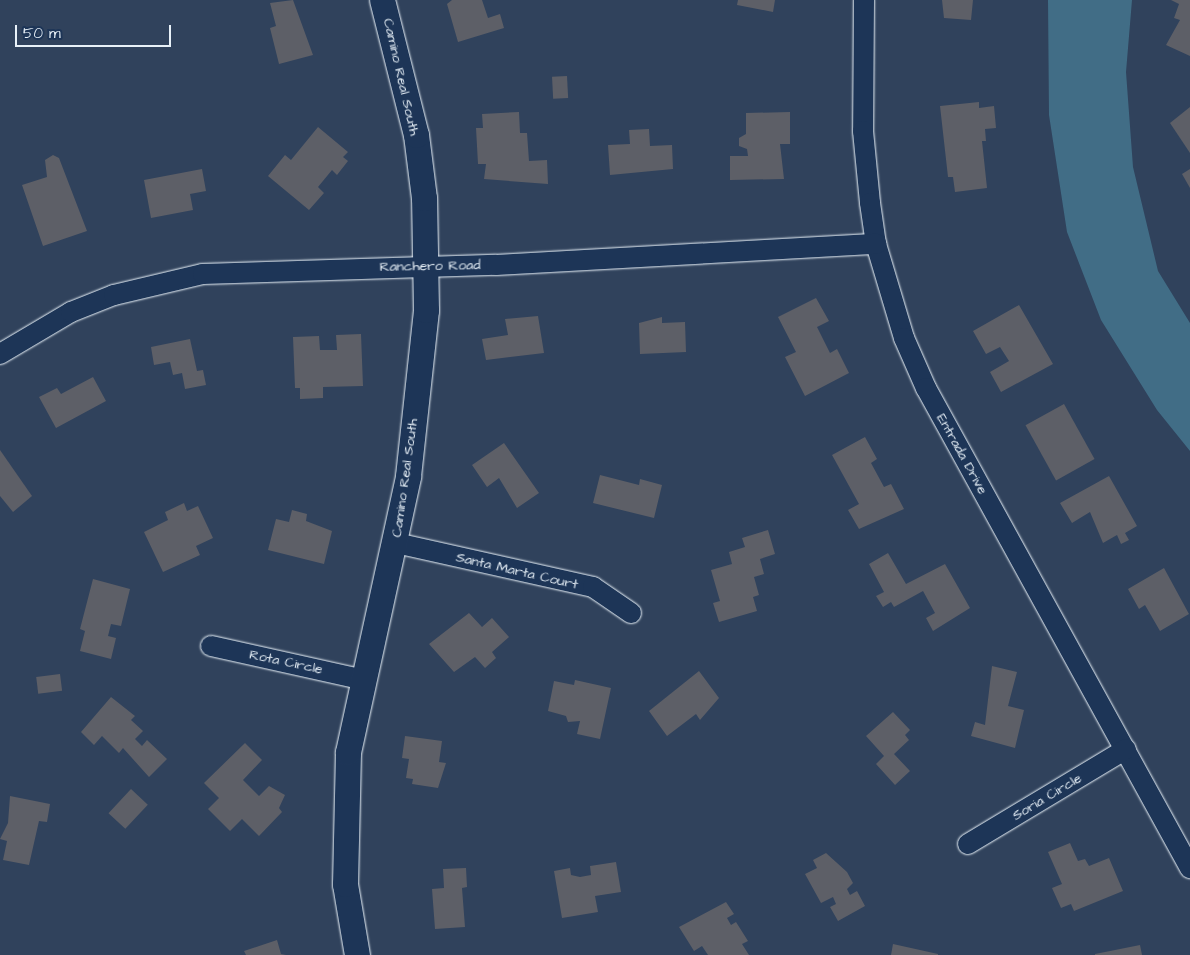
<!DOCTYPE html>
<html>
<head>
<meta charset="utf-8">
<style>
  body { margin:0 }
  #map { position:relative; width:1190px; height:955px; overflow:hidden; background:#30425c; font-family:"Architects Daughter",sans-serif }
  div>[style] { position:absolute }
  .water>* { inset:0; background:#416d86 }
  .building>* { inset:0; background:#5d5f67; transform-origin:0 0 }
  .roads { filter:drop-shadow(0 0 1px #e8f1f8) drop-shadow(0 0 1px #e8f1f8) }
  .minor>* { height:20px; margin:-10px; padding:0 10px; transform-origin:10px; border-radius:10px; background:#1d3557 }
  .tertiary>* { height:25px; margin:-12.5px; padding:0 12.5px; transform-origin:12.5px; border-radius:12.5px; background:#1d3557 }
  span { translate:-50% -50%; white-space:nowrap; text-align:center; line-height:1.15; -webkit-text-stroke:4.5px #1d3557; paint-order:stroke }
  .street-label { font-size:14px; color:#e8f1f8 }
  .scale { position:absolute; left:15px; top:25px; width:156px; height:22px; box-sizing:border-box; border:2px solid #e8f1f8; border-top:0; padding-left:6px; font-size:15px; line-height:18px; white-space:nowrap; color:#e8f1f8; -webkit-text-stroke:4px #1d3557; paint-order:stroke }
</style>
</head>
<body>
<div id="map">
  <div class="water">
    <i style="clip-path:polygon(1048px 0,1132px 0,1126px 72px,1133px 167px,1158px 271px,1190px 323px,1190px 451px,1157px 410px,1101px 320px,1067px 232px,1049px 115px)"></i>
  </div>
  <div class="building">
    <i style="clip-path:polygon(293px 0,313px 55px,279px 64px,270px 28px,276px 26px,270px 3px)"></i>
    <i style="clip-path:polygon(452px 0,482px 0,488px 18px,500px 14px,504px 28px,458px 42px,447px 4px)"></i>
    <i style="clip-path:polygon(738px 0,775px 0,773px 12px,737px 5px)"></i>
    <i style="clip-path:polygon(942px 0,973px 0,971px 20px,944px 18px)"></i>
    <i style="clip-path:polygon(1171px 0,1190px 0,1190px 56px,1166px 45px,1180px 20px,1174px 18px,1179px 4px)"></i>
    <i style="left:567px;top:76px;width:22px;height:15px;rotate:87deg"></i>
    <i style="clip-path:polygon(979px 102px,979px 108px,994px 106px,996px 128px,985px 129px,986px 141px,982px 141px,987px 188px,955px 192px,953px 177px,948px 177px,940px 106px)"></i>
    <i style="clip-path:polygon(1190px 107px,1190px 153px,1170px 123px)"></i>
    <i style="clip-path:polygon(519px 112px,520px 133px,527px 133px,529px 161px,547px 160px,548px 184px,484px 179px,486px 164px,478px 164px,476px 128px,483px 128px,482px 114px)"></i>
    <i style="clip-path:polygon(790px 112px,790px 144px,780px 144px,784px 179px,730px 180px,730px 156px,748px 156px,747px 149px,739px 146px,739px 138px,746px 134px,746px 113px)"></i>
    <i style="clip-path:polygon(318px 127px,348px 152px,343px 157px,348px 161px,337px 175px,332px 170px,318px 187px,324px 193px,309px 210px,268px 176px,285px 155px,291px 160px)"></i>
    <i style="clip-path:polygon(649px 129px,650px 146px,672px 145px,673px 169px,610px 175px,608px 145px,630px 144px,629px 130px)"></i>
    <i style="clip-path:polygon(53px 155px,59px 158px,87px 231px,43px 246px,22px 185px,47px 177px,45px 160px)"></i>
    <i style="clip-path:polygon(202px 169px,206px 191px,190px 194px,193px 210px,151px 218px,144px 180px)"></i>
    <i style="clip-path:polygon(1190px 169px,1190px 188px,1182px 174px)"></i>
    <i style="clip-path:polygon(816px 298px,829px 321px,817px 327px,830px 353px,837px 349px,849px 373px,805px 396px,785px 357px,796px 352px,778px 317px)"></i>
    <i style="clip-path:polygon(1019px 305px,1053px 364px,1001px 392px,990px 372px,1009px 361px,1000px 347px,986px 354px,973px 331px)"></i>
    <i style="clip-path:polygon(538px 316px,544px 353px,486px 360px,482px 339px,508px 335px,505px 319px)"></i>
    <i style="clip-path:polygon(662px 317px,662px 323px,685px 322px,686px 352px,640px 354px,639px 323px)"></i>
    <i style="clip-path:polygon(361px 334px,363px 386px,323px 387px,323px 398px,300px 399px,300px 388px,295px 388px,293px 337px,319px 336px,320px 350px,337px 350px,336px 335px)"></i>
    <i style="clip-path:polygon(190px 339px,197px 371px,203px 370px,206px 385px,185px 389px,182px 373px,173px 375px,170px 362px,154px 365px,151px 347px)"></i>
    <i style="clip-path:polygon(93px 377px,106px 401px,56px 428px,39px 397px,57px 388px,61px 394px)"></i>
    <i style="left:1064px;top:404px;width:63px;height:44px;rotate:61deg"></i>
    <i style="clip-path:polygon(865px 437px,877px 459px,871px 463px,884px 487px,891px 484px,904px 509px,859px 529px,848px 510px,859px 504px,832px 455px)"></i>
    <i style="clip-path:polygon(504px 443px,539px 493px,517px 508px,499px 478px,487px 487px,472px 465px)"></i>
    <i style="clip-path:polygon(0 450px,32px 496px,13px 512px,0 496px)"></i>
    <i style="clip-path:polygon(600px 475px,639px 485px,640px 479px,662px 485px,654px 518px,593px 503px)"></i>
    <i style="clip-path:polygon(1109px 476px,1137px 526px,1125px 533px,1129px 540px,1121px 544px,1117px 535px,1103px 543px,1090px 512px,1072px 523px,1060px 503px)"></i>
    <i style="clip-path:polygon(184px 503px,187px 511px,198px 506px,213px 538px,196px 546px,200px 555px,163px 572px,144px 532px,168px 520px,165px 512px)"></i>
    <i style="clip-path:polygon(292px 510px,307px 514px,306px 521px,332px 531px,324px 564px,268px 550px,276px 519px,289px 522px)"></i>
    <i style="clip-path:polygon(768px 530px,775px 554px,760px 559px,764px 574px,754px 577px,759px 595px,753px 597px,757px 611px,719px 622px,713px 603px,720px 601px,711px 570px,732px 564px,729px 552px,745px 547px,742px 538px)"></i>
    <i style="clip-path:polygon(888px 553px,906px 584px,945px 564px,970px 608px,933px 631px,926px 618px,935px 613px,923px 591px,894px 607px,891px 602px,883px 607px,876px 596px,884px 592px,869px 564px)"></i>
    <i style="clip-path:polygon(1164px 568px,1189px 614px,1160px 631px,1145px 605px,1139px 609px,1128px 589px)"></i>
    <i style="clip-path:polygon(93px 579px,130px 589px,121px 626px,111px 624px,108px 636px,116px 638px,111px 659px,80px 651px,85px 631px,80px 629px)"></i>
    <i style="clip-path:polygon(469px 613px,482px 627px,492px 618px,509px 637px,492px 652px,496px 658px,485px 668px,475px 657px,454px 672px,429px 644px)"></i>
    <i style="clip-path:polygon(992px 666px,1017px 672px,1008px 706px,1024px 710px,1015px 748px,971px 736px,975px 722px,985px 725px)"></i>
    <i style="clip-path:polygon(699px 671px,719px 698px,700px 720px,696px 714px,667px 736px,649px 711px)"></i>
    <i style="left:60px;top:674px;width:17px;height:24px;rotate:83deg"></i>
    <i style="clip-path:polygon(575px 680px,611px 688px,600px 739px,577px 734px,580px 721px,568px 722px,566px 716px,548px 711px,554px 681px,574px 685px)"></i>
    <i style="clip-path:polygon(111px 697px,135px 716px,131px 720px,143px 731px,135px 739px,142px 746px,147px 740px,167px 759px,149px 777px,123px 748px,119px 753px,102px 736px,94px 745px,81px 732px)"></i>
    <i style="clip-path:polygon(893px 712px,910px 730px,905px 735px,909px 740px,894px 754px,910px 771px,895px 785px,876px 764px,884px 756px,866px 736px)"></i>
    <i style="clip-path:polygon(405px 736px,442px 741px,439px 762px,446px 763px,438px 788px,412px 784px,413px 779px,406px 778px,409px 759px,402px 758px)"></i>
    <i style="clip-path:polygon(245px 743px,262px 760px,243px 780px,259px 796px,269px 786px,285px 795px,279px 808px,282px 812px,259px 836px,242px 819px,230px 831px,208px 809px,219px 798px,204px 783px)"></i>
    <i style="left:131px;top:789px;width:23px;height:33px;rotate:43deg"></i>
    <i style="clip-path:polygon(10px 796px,50px 804px,47px 822px,39px 821px,29px 865px,3px 860px,7px 841px,0 839px,8px 823px)"></i>
    <i style="clip-path:polygon(1070px 843px,1078px 861px,1085px 859px,1089px 866px,1109px 858px,1123px 891px,1074px 911px,1071px 904px,1061px 908px,1052px 888px,1062px 884px,1048px 852px)"></i>
    <i style="clip-path:polygon(826px 853px,847px 872px,853px 883px,847px 889px,850px 895px,857px 891px,865px 906px,838px 921px,830px 907px,836px 904px,833px 897px,821px 903px,805px 874px,817px 868px,813px 860px)"></i>
    <i style="clip-path:polygon(616px 862px,621px 892px,595px 896px,598px 912px,562px 918px,554px 871px,570px 868px,571px 875px,580px 877px,591px 875px,590px 866px)"></i>
    <i style="clip-path:polygon(466px 868px,467px 887px,462px 888px,465px 927px,435px 929px,432px 889px,444px 888px,443px 869px)"></i>
    <i style="clip-path:polygon(726px 902px,734px 914px,727px 918px,731px 925px,736px 922px,748px 941px,742px 944px,749px 955px,708px 955px,702px 946px,694px 951px,679px 927px)"></i>
    <i style="clip-path:polygon(277px 940px,281px 954px,286px 955px,246px 955px,244px 951px)"></i>
    <i style="clip-path:polygon(893px 944px,938px 954px,938px 955px,891px 955px)"></i>
    <i style="clip-path:polygon(1140px 945px,1142px 955px,1095px 955px,1095px 954px)"></i>
  </div>
  <div class="roads">
    <div class="minor">
      <i style="left:864px;top:0;width:131px;rotate:90.4deg"></i>
      <i style="left:863px;top:131px;width:72px;rotate:84.4deg"></i>
      <i style="left:870px;top:203px;width:41px;rotate:81.7deg"></i>
      <i style="left:876px;top:244px;width:98px;rotate:73.4deg"></i>
      <i style="left:904px;top:338px;width:55px;rotate:66.3deg"></i>
      <i style="left:926px;top:388px;width:548px;rotate:61.19deg"></i>
      <i style="left:0;top:354px;width:82px;rotate:-30.6deg"></i>
      <i style="left:71px;top:312px;width:46px;rotate:-21.6deg"></i>
      <i style="left:114px;top:295px;width:91px;rotate:-13.3deg"></i>
      <i style="left:203px;top:274px;width:293px;rotate:-1.8deg"></i>
      <i style="left:496px;top:265px;width:381px;rotate:-3.2deg"></i>
      <i style="left:396px;top:543px;width:202px;rotate:12.6deg"></i>
      <i style="left:593px;top:587px;width:46px;rotate:34.4deg"></i>
      <i style="left:211px;top:646px;width:153px;rotate:12.5deg"></i>
      <i style="left:968px;top:844px;width:184px;rotate:-31deg"></i>
    </div>
    <div class="tertiary">
      <i style="left:357px;top:955px;width:72px;rotate:-99.6deg"></i>
      <i style="left:345px;top:884px;width:132px;rotate:-88.7deg"></i>
      <i style="left:348px;top:752px;width:282px;rotate:-77.7deg"></i>
      <i style="left:408px;top:476px;width:167px;rotate:-83.8deg"></i>
      <i style="left:426px;top:310px;width:112px;rotate:-91deg"></i>
      <i style="left:424px;top:198px;width:64px;rotate:-97.2deg"></i>
      <i style="left:416px;top:135px;width:139px;rotate:-104.1deg"></i>
    </div>
  </div>
  <div class="street-label">
    <span style="left:401px;top:77px;rotate:77deg">Camino Real South</span>
    <span style="left:430px;top:266px;rotate:-1deg">Ranchero Road</span>
    <span style="left:962px;top:454px;rotate:61deg">Entrada Drive</span>
    <span style="left:405px;top:478px;rotate:-82deg">Camino Real South</span>
    <span style="left:517px;top:571px;rotate:13deg">Santa Marta Court</span>
    <span style="left:286px;top:662px;rotate:12deg">Rota Circle</span>
    <span style="left:1047px;top:797px;rotate:-31deg">Soria Circle</span>
  </div>
  <div class="scale">50 m</div>
</div>
</body>
</html>
